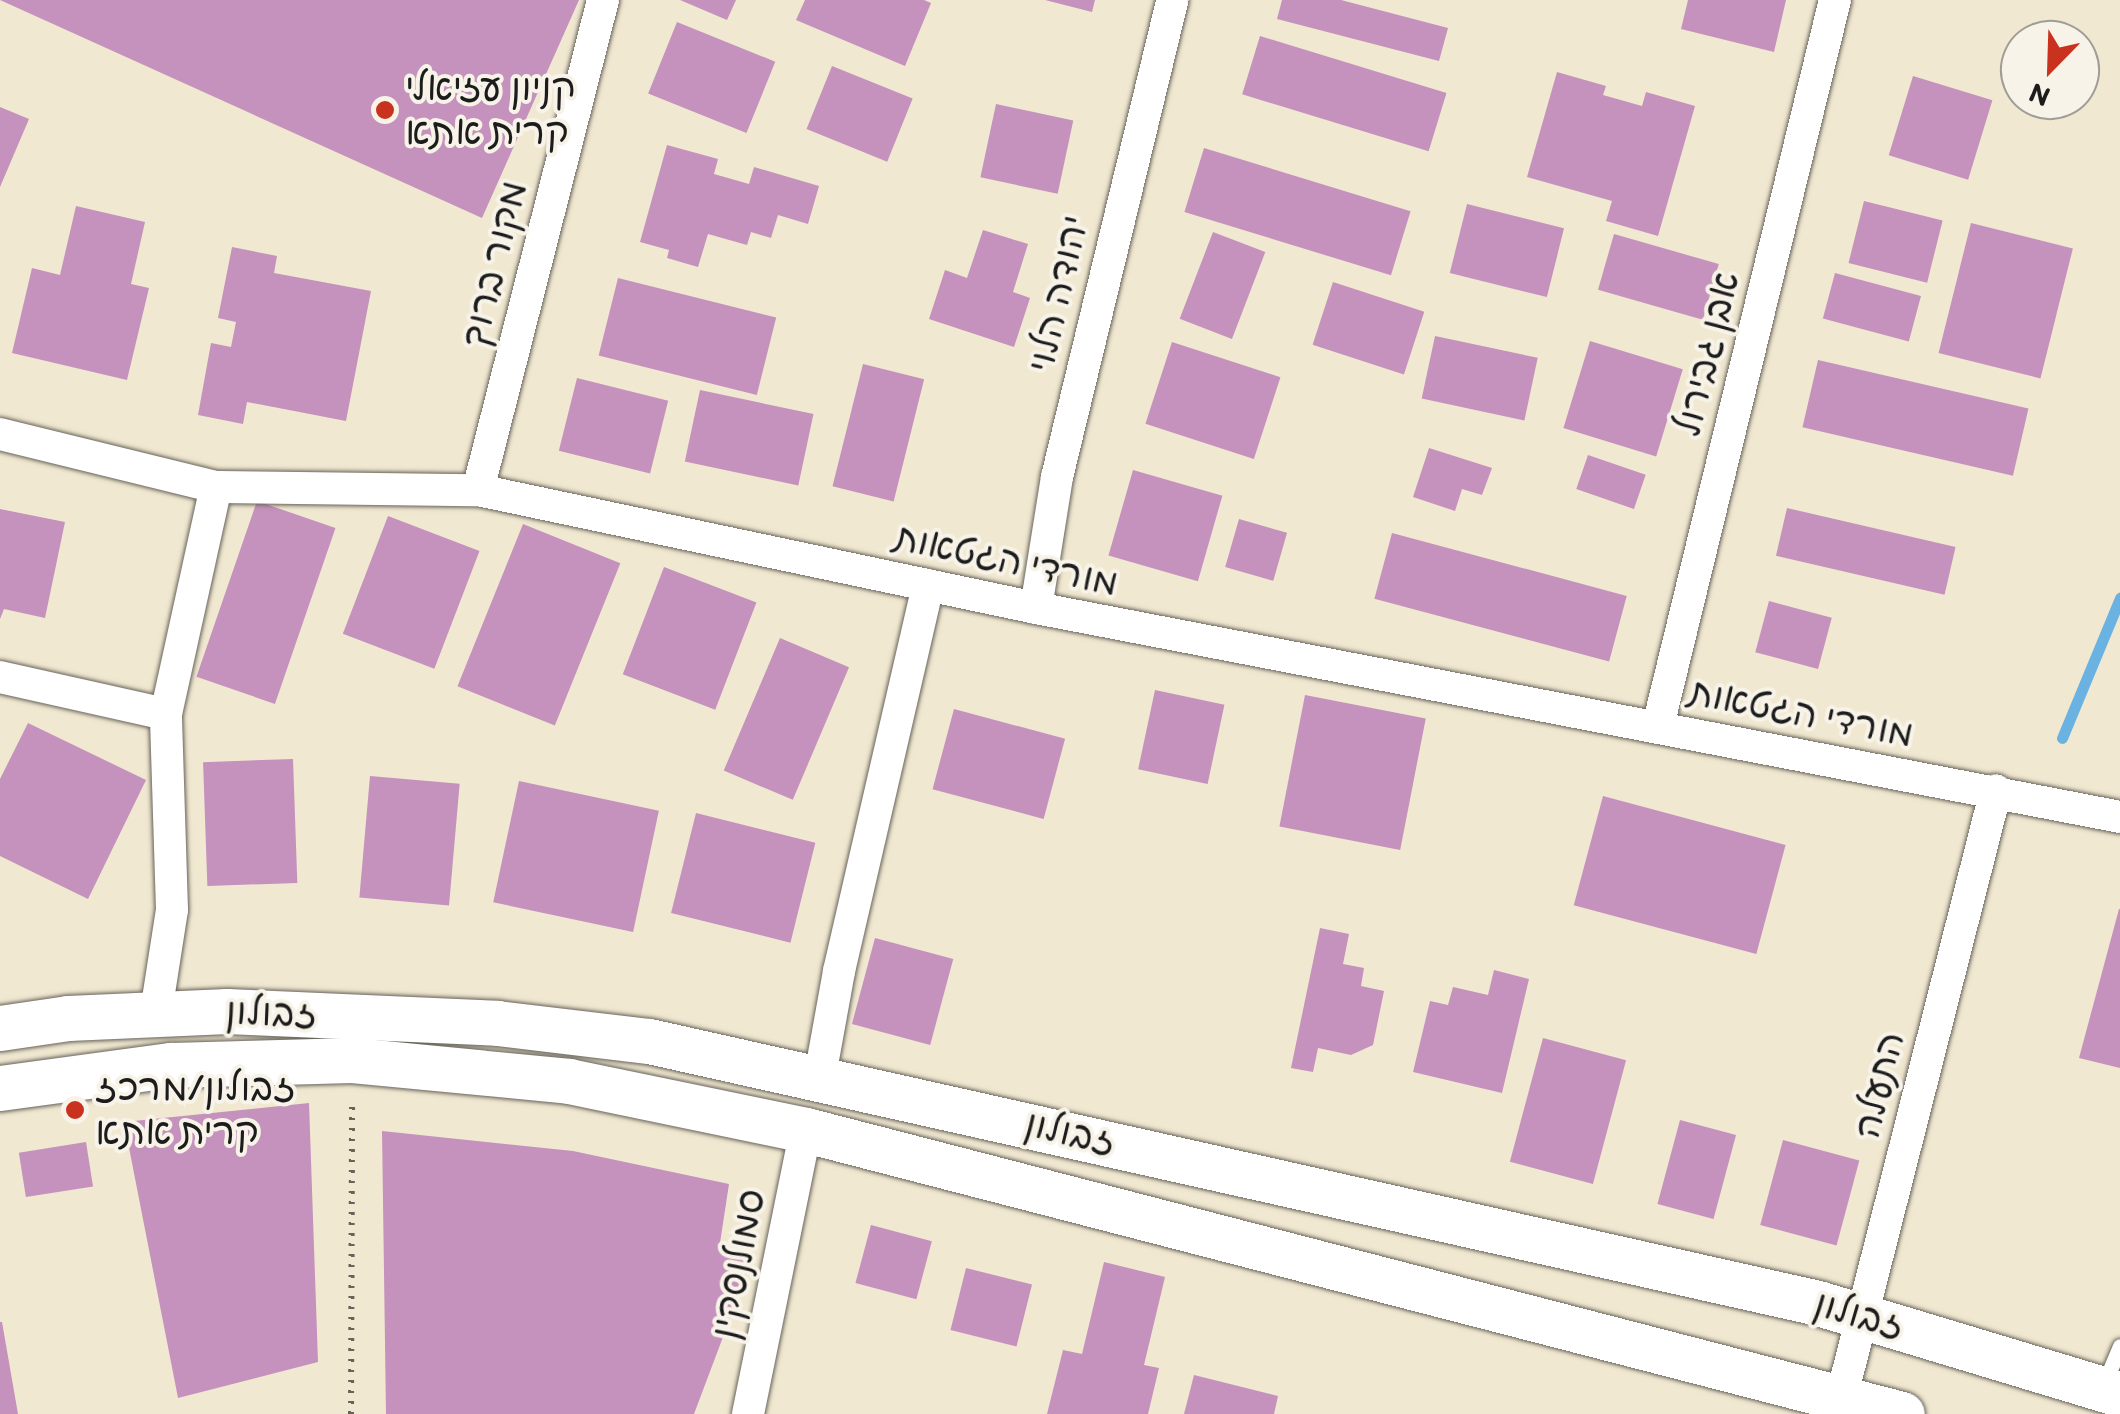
<!DOCTYPE html>
<html>
<head>
<meta charset="utf-8">
<style>
  body { margin:0 }
  #map { position:relative; width:2120px; height:1414px; overflow:hidden; background:#f1e8d1; font-family:Itim,"Playpen Sans Hebrew",sans-serif }
  div>[style] { position:absolute }
  .stream>* { height:11px; margin:-5.5px; padding:0 5.5px; transform-origin:5.5px; border-radius:5.5px; background:#69b2e1 }
  .building>* { inset:0; background:#c492bc; transform-origin:0 0 }
  .path>* { height:6px; margin-top:-3px; transform-origin:0; background:repeating-linear-gradient(90deg,#67635b 0 2.5px,transparent 0 10.5px) }
  .roads { filter:drop-shadow(0 0 2px #67635b) drop-shadow(0 0 2px #67635b) }
  .lane>* { height:15px; margin:-7.5px; padding:0 7.5px; transform-origin:7.5px; border-radius:7.5px; background:#fff }
  .street>* { height:32px; margin:-16px; padding:0 16px; transform-origin:16px; border-radius:16px; background:#fff }
  .secondary>* { height:45px; margin:-22.5px; padding:0 22.5px; transform-origin:22.5px; border-radius:22.5px; background:#fff }
  .dots>* { width:28px; height:28px; translate:-50% -50%; box-sizing:border-box; border:5px solid #f7f3e8; border-radius:50% }
  span { translate:-50% -50%; white-space:nowrap; text-align:center; line-height:1.15; -webkit-text-stroke:8px #f7f3e8; paint-order:stroke }
  .poi-label { font-size:38px; color:#1c1c1c }
  .left { translate:0 -50%; text-align:left }
  .street-label { font-size:38px; color:#1c1c1c }
  .north { position:absolute; left:2000px; top:20px; width:100px; height:100px; box-sizing:border-box; background:#f7f3e8; border:2px solid #9f9d96; border-radius:50%; rotate:203deg; font-size:28px; font-weight:700; line-height:40px; text-align:center; color:#1c1c1c }
  .north::after { content:''; display:block; margin:auto; width:35px; height:45px; background:#c8321e; clip-path:polygon(50% 0,100% 100%,50% 72%,0 100%) }
</style>
</head>
<body>
<div id="map">
  <div class="stream">
    <i style="left:2062px;top:738px;width:152px;rotate:-67.5deg"></i>
  </div>
  <div class="building">
    <i style="clip-path:polygon(0 0,579px 0,482px 218px)"></i>
    <i style="clip-path:polygon(680px 0,736px 0,727px 20px)"></i>
    <i style="clip-path:polygon(805px 0,924px 0,931px 3px,905px 66px,796px 20px)"></i>
    <i style="clip-path:polygon(1045px 0,1095px 0,1092px 12px)"></i>
    <i style="clip-path:polygon(1282px 0,1341px 0,1448px 28px,1439px 61px,1277px 19px)"></i>
    <i style="clip-path:polygon(1688px 0,1786px 0,1774px 52px,1681px 29px)"></i>
    <i style="left:677px;top:22px;width:106px;height:77px;rotate:22deg"></i>
    <i style="left:1260px;top:36px;width:195px;height:61px;rotate:17deg"></i>
    <i style="left:832px;top:66px;width:87px;height:68px;rotate:22deg"></i>
    <i style="clip-path:polygon(1557px 72px,1606px 86px,1603px 95px,1642px 106px,1646px 92px,1695px 106px,1658px 236px,1606px 221px,1612px 201px,1527px 177px)"></i>
    <i style="left:1913px;top:76px;width:83px;height:83px;rotate:17deg"></i>
    <i style="left:996px;top:104px;width:79px;height:75px;rotate:12deg"></i>
    <i style="clip-path:polygon(0 107px,29px 119px,0 187px)"></i>
    <i style="clip-path:polygon(667px 145px,718px 159px,714px 174px,749px 184px,754px 167px,819px 186px,808px 224px,778px 215px,771px 238px,751px 232px,747px 245px,708px 234px,698px 267px,667px 258px,669px 250px,640px 242px)"></i>
    <i style="left:1204px;top:148px;width:216px;height:67px;rotate:17deg"></i>
    <i style="left:1864px;top:201px;width:81px;height:64px;rotate:14deg"></i>
    <i style="left:1467px;top:204px;width:100px;height:71px;rotate:14deg"></i>
    <i style="clip-path:polygon(76px 206px,145px 222px,131px 284px,149px 288px,127px 380px,12px 353px,32px 268px,60px 275px)"></i>
    <i style="left:1971px;top:223px;width:105px;height:134px;rotate:14deg"></i>
    <i style="clip-path:polygon(983px 230px,1028px 244px,1013px 292px,1030px 298px,1014px 347px,929px 319px,945px 270px,967px 278px)"></i>
    <i style="left:1213px;top:232px;width:56px;height:93px;rotate:21deg"></i>
    <i style="left:1614px;top:234px;width:109px;height:58px;rotate:16deg"></i>
    <i style="clip-path:polygon(232px 247px,277px 256px,274px 273px,371px 291px,346px 421px,247px 402px,243px 424px,198px 415px,211px 343px,231px 347px,236px 322px,218px 318px)"></i>
    <i style="left:1835px;top:273px;width:89px;height:47px;rotate:15deg"></i>
    <i style="left:618px;top:278px;width:163px;height:80px;rotate:14deg"></i>
    <i style="left:1333px;top:282px;width:96px;height:66px;rotate:18deg"></i>
    <i style="left:1435px;top:336px;width:105px;height:64px;rotate:12deg"></i>
    <i style="left:1590px;top:341px;width:97px;height:91px;rotate:17deg"></i>
    <i style="left:1172px;top:342px;width:114px;height:86px;rotate:18deg"></i>
    <i style="left:1818px;top:360px;width:216px;height:69px;rotate:13deg"></i>
    <i style="left:863px;top:364px;width:63px;height:126px;rotate:14deg"></i>
    <i style="left:577px;top:378px;width:94px;height:75px;rotate:14deg"></i>
    <i style="left:700px;top:390px;width:116px;height:73px;rotate:12deg"></i>
    <i style="clip-path:polygon(1429px 448px,1492px 468px,1482px 495px,1462px 489px,1455px 511px,1413px 497px)"></i>
    <i style="left:1588px;top:455px;width:61px;height:36px;rotate:19deg"></i>
    <i style="left:1133px;top:470px;width:93px;height:89px;rotate:16deg"></i>
    <i style="left:257px;top:501px;width:83px;height:186px;rotate:19deg"></i>
    <i style="left:1787px;top:508px;width:173px;height:49px;rotate:13deg"></i>
    <i style="clip-path:polygon(0 509px,65px 522px,45px 618px,4px 609px,0 619px)"></i>
    <i style="left:388px;top:516px;width:98px;height:126px;rotate:21deg"></i>
    <i style="left:1239px;top:519px;width:50px;height:50px;rotate:16deg"></i>
    <i style="left:523px;top:524px;width:105px;height:175px;rotate:22deg"></i>
    <i style="left:1392px;top:533px;width:243px;height:68px;rotate:15deg"></i>
    <i style="left:664px;top:567px;width:99px;height:115px;rotate:21deg"></i>
    <i style="left:1769px;top:601px;width:65px;height:53px;rotate:15deg"></i>
    <i style="left:780px;top:638px;width:75px;height:144px;rotate:23deg"></i>
    <i style="left:1155px;top:690px;width:71px;height:81px;rotate:12deg"></i>
    <i style="left:1305px;top:695px;width:123px;height:134px;rotate:11deg"></i>
    <i style="left:954px;top:709px;width:115px;height:83px;rotate:15deg"></i>
    <i style="clip-path:polygon(28px 723px,146px 780px,88px 899px,0 856px,0 779px)"></i>
    <i style="left:293px;top:759px;width:124px;height:90px;rotate:88deg"></i>
    <i style="left:370px;top:776px;width:90px;height:122px;rotate:5deg"></i>
    <i style="left:519px;top:781px;width:143px;height:124px;rotate:12deg"></i>
    <i style="left:1603px;top:796px;width:189px;height:113px;rotate:15deg"></i>
    <i style="left:696px;top:813px;width:123px;height:103px;rotate:14deg"></i>
    <i style="clip-path:polygon(2119px 909px,2120px 909px,2120px 1068px,2079px 1058px)"></i>
    <i style="clip-path:polygon(1320px 928px,1349px 934px,1343px 964px,1364px 968px,1361px 986px,1384px 991px,1373px 1045px,1351px 1055px,1318px 1048px,1313px 1072px,1291px 1068px)"></i>
    <i style="left:875px;top:938px;width:81px;height:89px;rotate:15deg"></i>
    <i style="clip-path:polygon(1494px 970px,1529px 979px,1502px 1093px,1413px 1072px,1430px 1001px,1448px 1005px,1453px 987px,1488px 995px)"></i>
    <i style="left:1543px;top:1038px;width:86px;height:128px;rotate:15deg"></i>
    <i style="clip-path:polygon(309px 1103px,318px 1362px,178px 1398px,124px 1122px)"></i>
    <i style="left:1680px;top:1120px;width:58px;height:87px;rotate:15deg"></i>
    <i style="clip-path:polygon(382px 1131px,573px 1151px,729px 1184px,720px 1243px,752px 1260px,694px 1414px,386px 1414px)"></i>
    <i style="left:1783px;top:1140px;width:79px;height:88px;rotate:15deg"></i>
    <i style="left:86px;top:1142px;width:45px;height:68px;rotate:81deg"></i>
    <i style="left:871px;top:1225px;width:63px;height:60px;rotate:15deg"></i>
    <i style="clip-path:polygon(1104px 1262px,1165px 1277px,1144px 1365px,1159px 1368px,1148px 1414px,1047px 1414px,1063px 1350px,1082px 1354px)"></i>
    <i style="left:966px;top:1268px;width:68px;height:64px;rotate:14deg"></i>
    <i style="clip-path:polygon(0 1322px,2px 1322px,18px 1414px,0 1414px)"></i>
    <i style="clip-path:polygon(1194px 1375px,1278px 1396px,1274px 1414px,1184px 1414px)"></i>
  </div>
  <div class="path">
    <i style="left:351px;top:1414px;width:312px;rotate:-89.8deg"></i>
  </div>
  <div class="roads">
    <div class="lane">
      <i style="left:2104px;top:1384px;width:41px;rotate:-67.2deg"></i>
    </div>
    <div class="street">
      <i style="left:0;top:434px;width:222px;rotate:13.8deg"></i>
      <i style="left:216px;top:487px;width:262px;rotate:0.7deg"></i>
      <i style="left:478px;top:490px;width:570px;rotate:11.94deg"></i>
      <i style="left:1036px;top:608px;width:1104px;rotate:10.91deg"></i>
      <i style="left:478px;top:490px;width:506px;rotate:-75.69deg"></i>
      <i style="left:1036px;top:608px;width:133px;rotate:-80.9deg"></i>
      <i style="left:1057px;top:477px;width:491px;rotate:-76.4deg"></i>
      <i style="left:0;top:677px;width:170px;rotate:12.6deg"></i>
      <i style="left:1658px;top:726px;width:747px;rotate:-76.3deg"></i>
      <i style="left:156px;top:1012px;width:103px;rotate:-81.1deg"></i>
      <i style="left:172px;top:910px;width:196px;rotate:-91.8deg"></i>
      <i style="left:166px;top:714px;width:232px;rotate:-77.6deg"></i>
      <i style="left:820px;top:1076px;width:107px;rotate:-79.7deg"></i>
      <i style="left:839px;top:971px;width:396px;rotate:-77deg"></i>
      <i style="left:1841px;top:1399px;width:628px;rotate:-75.72deg"></i>
      <i style="left:748px;top:1414px;width:290px;rotate:-78.5deg"></i>
    </div>
    <div class="secondary">
      <i style="left:0;top:1028px;width:69px;rotate:-8.4deg"></i>
      <i style="left:68px;top:1018px;width:159px;rotate:-2.5deg"></i>
      <i style="left:227px;top:1011px;width:270px;rotate:2.5deg"></i>
      <i style="left:497px;top:1023px;width:153px;rotate:6.8deg"></i>
      <i style="left:649px;top:1041px;width:1198px;rotate:12.63deg"></i>
      <i style="left:1818px;top:1303px;width:315px;rotate:16.8deg"></i>
      <i style="left:0;top:1088px;width:173px;rotate:-7.7deg"></i>
      <i style="left:171px;top:1065px;width:181px;rotate:-1.6deg"></i>
      <i style="left:352px;top:1060px;width:218px;rotate:5.5deg"></i>
      <i style="left:569px;top:1081px;width:242px;rotate:11.7deg"></i>
      <i style="left:806px;top:1130px;width:1132px;rotate:14.53deg"></i>
    </div>
  </div>
  <div class="dots">
    <i style="left:385px;top:110px;background:#c8321e"></i>
    <i style="left:75px;top:1110px;background:#c8321e"></i>
  </div>
  <div class="poi-label">
    <span class="left" style="left:405px;top:110px">קניון עזיאלי<br>קרית אתא</span>
    <span class="left" style="left:95px;top:1110px">זבולון/מרכז<br>קרית אתא</span>
  </div>
  <div class="street-label">
    <span style="left:494px;top:264px;rotate:-76deg">מקור ברוך</span>
    <span style="left:1058px;top:294px;rotate:-77deg">יהודה הלוי</span>
    <span style="left:1707px;top:354px;rotate:-76deg">אבן גבירול</span>
    <span style="left:1006px;top:560px;rotate:12deg">מורדי הגטאות</span>
    <span style="left:1801px;top:713px;rotate:11deg">מורדי הגטאות</span>
    <span style="left:271px;top:1013px;rotate:2deg">זבולון</span>
    <span style="left:1879px;top:1085px;rotate:-76deg">התעלה</span>
    <span style="left:1070px;top:1133px;rotate:13deg">זבולון</span>
    <span style="left:738px;top:1264px;rotate:-79deg">סמולנסקין</span>
    <span style="left:1859px;top:1315px;rotate:16deg">זבולון</span>
  </div>
  <div class="north">N</div>
</div>
</body>
</html>
